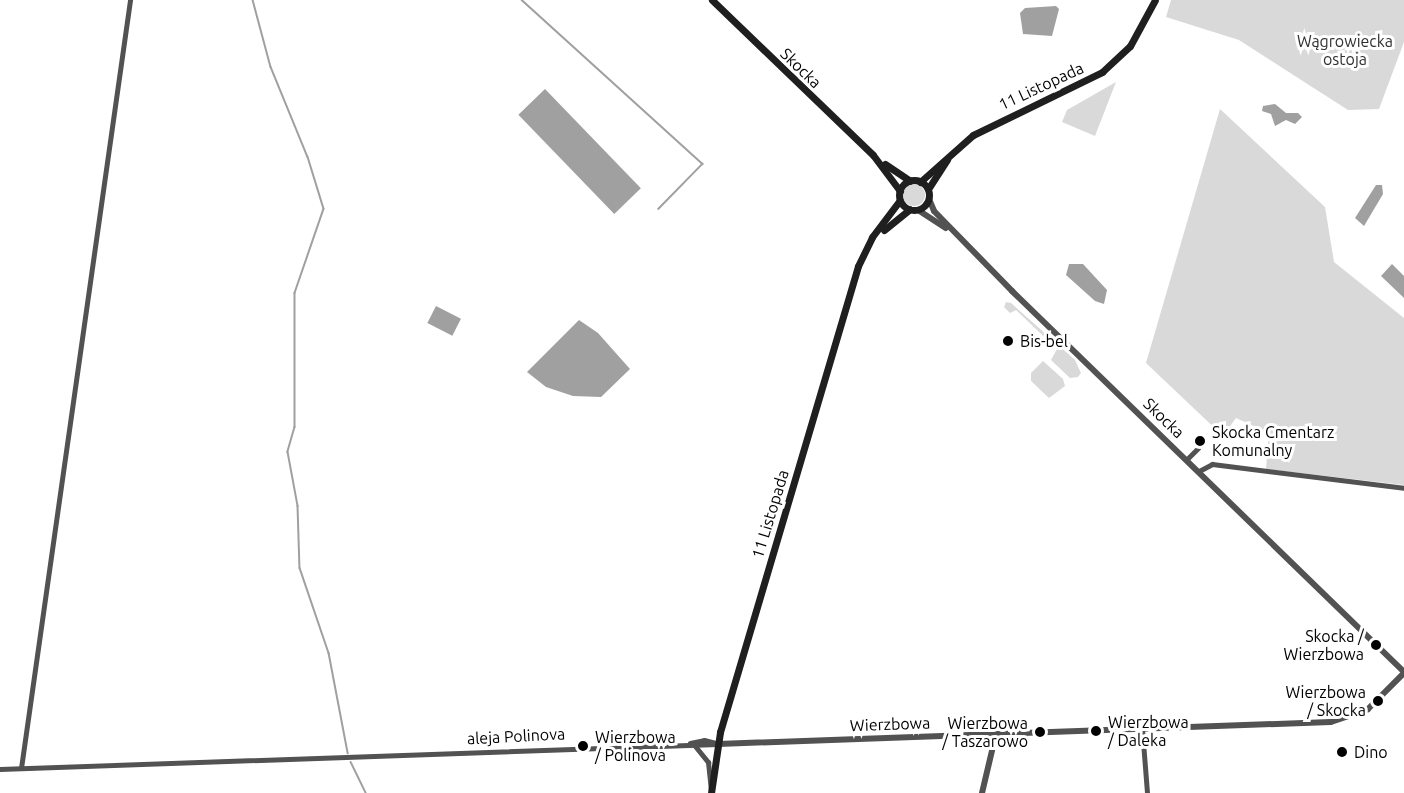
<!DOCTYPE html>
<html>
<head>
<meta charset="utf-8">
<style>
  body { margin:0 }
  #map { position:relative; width:1404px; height:793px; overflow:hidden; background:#fff; font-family:Ubuntu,sans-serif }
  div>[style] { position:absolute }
  .green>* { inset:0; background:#d9d9d9 }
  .round { border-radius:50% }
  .water>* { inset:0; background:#a0a0a0; transform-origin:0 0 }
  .stream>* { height:1.5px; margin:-0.75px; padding:0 0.75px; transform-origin:0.75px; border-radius:0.75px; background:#a0a0a0 }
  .minor>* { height:5px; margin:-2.5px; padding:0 2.5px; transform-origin:2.5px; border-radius:2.5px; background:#525252 }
  .tertiary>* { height:6px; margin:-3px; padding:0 3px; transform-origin:3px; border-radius:3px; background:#525252 }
  .secondary>* { height:7px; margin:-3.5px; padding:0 3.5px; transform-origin:3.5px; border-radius:3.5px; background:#1f1f1f }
  .secondary>.ring { margin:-3.5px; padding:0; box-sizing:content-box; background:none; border:7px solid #1f1f1f; border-radius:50% }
  .dots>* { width:16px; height:16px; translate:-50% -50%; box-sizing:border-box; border:3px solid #fff; border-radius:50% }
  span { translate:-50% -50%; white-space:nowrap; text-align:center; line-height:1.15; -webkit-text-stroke:6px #fff; paint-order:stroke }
  .park-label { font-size:16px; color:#303030 }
  .street-label { font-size:16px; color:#000 }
  .poi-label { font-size:16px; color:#000 }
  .left { translate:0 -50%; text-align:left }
  .right { translate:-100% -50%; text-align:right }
</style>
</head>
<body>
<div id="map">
  <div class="green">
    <i style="clip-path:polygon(1171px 0,1404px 0,1404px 42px,1379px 109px,1348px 110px,1239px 40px,1166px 17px)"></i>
    <i style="clip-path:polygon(1116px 82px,1095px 136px,1062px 122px,1067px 110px)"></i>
    <i style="clip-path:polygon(1220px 109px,1325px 207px,1334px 262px,1404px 318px,1404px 485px,1266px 469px,1269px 433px,1236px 418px,1223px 436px,1146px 363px)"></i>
    <i class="round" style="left:903px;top:184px;width:22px;height:22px"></i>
    <i style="clip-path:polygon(1006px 302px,1011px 303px,1075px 360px,1081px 373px,1078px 377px,1070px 378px,1051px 360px,1057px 349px,1016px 310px,1010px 313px,1004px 307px)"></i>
    <i style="clip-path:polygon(1043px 361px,1063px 379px,1065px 386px,1049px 398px,1031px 381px,1031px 373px)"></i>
  </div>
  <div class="water">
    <i style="clip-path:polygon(1056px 6px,1059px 9px,1052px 36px,1023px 34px,1020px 13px,1025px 8px)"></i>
    <i style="left:545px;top:89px;width:138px;height:37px;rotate:46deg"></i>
    <i style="clip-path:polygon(1275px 104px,1286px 113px,1298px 113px,1302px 117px,1295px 124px,1286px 120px,1275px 126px,1271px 114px,1262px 111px,1263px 106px)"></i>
    <i style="clip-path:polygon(1376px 185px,1382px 185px,1383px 194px,1364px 226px,1355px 218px)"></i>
    <i style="clip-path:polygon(1069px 264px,1083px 264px,1107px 290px,1104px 304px,1095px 301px,1066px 275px)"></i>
    <i style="clip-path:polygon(1392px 264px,1404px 276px,1404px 298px,1381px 276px)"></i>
    <i style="left:436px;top:306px;width:28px;height:19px;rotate:27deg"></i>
    <i style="clip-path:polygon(579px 320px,598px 333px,630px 369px,601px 397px,573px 396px,546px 387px,527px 372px)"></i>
  </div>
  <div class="stream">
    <i style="left:253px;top:0;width:69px;rotate:75deg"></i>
    <i style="left:271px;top:67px;width:97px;rotate:67.7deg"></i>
    <i style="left:308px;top:157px;width:54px;rotate:72.9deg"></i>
    <i style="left:324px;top:209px;width:89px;rotate:109deg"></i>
    <i style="left:295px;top:293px;width:134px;rotate:90deg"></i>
    <i style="left:295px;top:427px;width:26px;rotate:106deg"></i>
    <i style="left:288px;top:452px;width:55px;rotate:79.5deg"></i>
    <i style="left:298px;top:506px;width:62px;rotate:88.2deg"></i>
    <i style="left:300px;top:568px;width:90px;rotate:71.2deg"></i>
    <i style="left:329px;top:653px;width:102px;rotate:79.2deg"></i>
    <i style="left:522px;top:0;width:244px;rotate:42.2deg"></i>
    <i style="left:703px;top:164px;width:63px;rotate:134.4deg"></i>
    <i style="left:351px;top:762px;width:34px;rotate:64deg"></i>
  </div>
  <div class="minor">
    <i style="left:1187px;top:459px;width:16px;rotate:-45deg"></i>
    <i style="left:1199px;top:471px;width:15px;rotate:-28deg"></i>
    <i style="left:1212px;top:464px;width:193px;rotate:7.1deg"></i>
    <i style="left:1142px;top:729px;width:64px;rotate:85.5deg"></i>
    <i style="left:690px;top:743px;width:14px;rotate:-12deg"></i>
    <i style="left:704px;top:740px;width:12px;rotate:14deg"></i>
    <i style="left:695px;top:746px;width:21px;rotate:51deg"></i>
    <i style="left:708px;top:762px;width:29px;rotate:84deg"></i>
    <i style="left:21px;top:768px;width:776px;rotate:-81.92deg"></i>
    <i style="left:0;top:769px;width:718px;rotate:-1.99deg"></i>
  </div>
  <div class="tertiary">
    <i style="left:929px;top:199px;width:13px;rotate:67deg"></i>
    <i style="left:934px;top:211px;width:112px;rotate:45.7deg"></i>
    <i style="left:1012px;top:291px;width:547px;rotate:44.18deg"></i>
    <i style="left:918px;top:210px;width:33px;rotate:33deg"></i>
    <i style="left:718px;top:744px;width:613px;rotate:-2.06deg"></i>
    <i style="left:1331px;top:722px;width:39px;rotate:-19deg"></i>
    <i style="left:1368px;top:709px;width:51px;rotate:-45deg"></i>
    <i style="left:982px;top:793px;width:61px;rotate:-76.7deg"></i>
  </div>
  <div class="secondary">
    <i style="left:712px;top:0;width:223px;rotate:43.9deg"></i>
    <i style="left:873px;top:155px;width:45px;rotate:53.1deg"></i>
    <i style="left:885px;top:164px;width:30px;rotate:34deg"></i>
    <i class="ring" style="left:899px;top:180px;width:23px;height:23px"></i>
    <i style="left:920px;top:182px;width:71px;rotate:-41.6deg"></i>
    <i style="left:973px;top:135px;width:144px;rotate:-26deg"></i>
    <i style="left:1102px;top:72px;width:38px;rotate:-43deg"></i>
    <i style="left:1130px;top:46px;width:52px;rotate:-61.5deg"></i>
    <i style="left:928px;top:189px;width:35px;rotate:-57deg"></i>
    <i style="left:884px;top:230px;width:33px;rotate:-39deg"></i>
    <i style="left:711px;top:793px;width:62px;rotate:-81.6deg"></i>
    <i style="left:720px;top:732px;width:486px;rotate:-73.5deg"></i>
    <i style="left:858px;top:266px;width:32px;rotate:-64deg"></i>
    <i style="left:872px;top:237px;width:46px;rotate:-52.9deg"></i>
  </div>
  <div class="dots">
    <i style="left:1008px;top:341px;background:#000"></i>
    <i style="left:1200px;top:441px;background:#000"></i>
    <i style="left:1376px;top:645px;background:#000"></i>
    <i style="left:1378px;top:701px;background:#000"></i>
    <i style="left:1096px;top:731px;background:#000"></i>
    <i style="left:1040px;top:732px;background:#000"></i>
    <i style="left:583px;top:746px;background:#000"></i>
    <i style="left:1342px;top:752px;background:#000"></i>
  </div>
  <div class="park-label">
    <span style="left:1345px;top:50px">Wągrowiecka<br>ostoja</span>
  </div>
  <div class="street-label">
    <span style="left:801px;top:68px;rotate:44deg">Skocka</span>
    <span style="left:1041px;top:86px;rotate:-25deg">11 Listopada</span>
    <span style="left:1164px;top:418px;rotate:44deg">Skocka</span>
    <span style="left:770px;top:514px;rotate:-73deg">11 Listopada</span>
    <span style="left:890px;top:724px;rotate:-2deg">Wierzbowa</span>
    <span style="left:516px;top:736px;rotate:-3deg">aleja Polinova</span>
  </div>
  <div class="poi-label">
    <span class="left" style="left:1020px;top:341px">Bis-bel</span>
    <span class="left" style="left:1212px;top:441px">Skocka Cmentarz<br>Komunalny</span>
    <span class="right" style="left:1364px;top:645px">Skocka /<br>Wierzbowa</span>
    <span class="right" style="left:1366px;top:701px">Wierzbowa<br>/ Skocka</span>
    <span class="left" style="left:1108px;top:731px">Wierzbowa<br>/ Daleka</span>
    <span class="right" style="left:1028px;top:732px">Wierzbowa<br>/ Taszarowo</span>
    <span class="left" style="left:595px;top:746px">Wierzbowa<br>/ Polinova</span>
    <span class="left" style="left:1354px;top:752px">Dino</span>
  </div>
</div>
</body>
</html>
